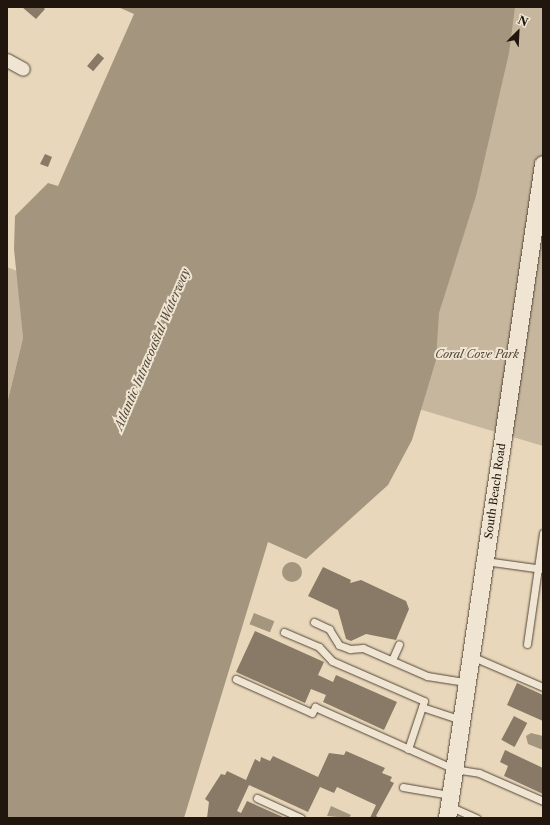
<!DOCTYPE html>
<html>
<head>
<meta charset="utf-8">
<style>
  body { margin:0 }
  #map { position:relative; width:550px; height:825px; overflow:hidden; background:#e8d7ba; font-family:"Libre Caslon Text",serif }
  div>[style] { position:absolute }
  .green>* { inset:0; background:#c6b69d }
  .water>* { inset:0; background:#a4957f; transform-origin:0 0 }
  .round { border-radius:50% }
  .building>* { inset:0; background:#887a67; transform-origin:0 0 }
  .roads { filter:drop-shadow(0 0 1px #524638) drop-shadow(0 0 1px #524638) }
  .service>* { height:7px; margin:-3.5px; padding:0 3.5px; transform-origin:3.5px; border-radius:3.5px; background:#f0e5d2 }
  .minor>* { height:13px; margin:-6.5px; padding:0 6.5px; transform-origin:6.5px; border-radius:6.5px; background:#f0e5d2 }
  .tertiary>* { height:17px; margin:-8.5px; padding:0 8.5px; transform-origin:8.5px; border-radius:8.5px; background:#f0e5d2 }
  span { translate:-50% -50%; white-space:nowrap; text-align:center; line-height:1.15; -webkit-text-stroke:4px #f0e5d2; paint-order:stroke }
  .park-label { font-size:11px; color:#524638; font-style:italic }
  .street-label { font-size:11px; color:#20160d }
  .water-label { font-size:12px; color:#55493b; font-style:italic }
  .frame { position:absolute; inset:0; border:8px solid #20160d; pointer-events:none }
  .north { position:absolute; left:498px; top:12px; width:40px; height:40px; -webkit-text-stroke:3px #f0e5d2; paint-order:stroke; rotate:24deg; font-size:11px; font-weight:700; line-height:16px; text-align:center; color:#20160d }
  .north::after { content:''; display:block; margin:auto; width:14px; height:18px; background:#20160d; clip-path:polygon(50% 0,100% 100%,50% 72%,0 100%) }
</style>
</head>
<body>
<div id="map">
  <div class="green">
    <i style="clip-path:polygon(463px 7px,543px 7px,543px 446px,402px 404px)"></i>
    <i style="clip-path:polygon(7px 267px,17px 271px,23px 338px,7px 404px)"></i>
  </div>
  <div class="water">
    <i style="clip-path:polygon(118px 7px,515px 7px,509px 53px,476px 196px,439px 313px,436px 360px,412px 440px,388px 485px,306px 559px,268px 542px,184px 818px,7px 818px,7px 404px,23px 338px,14px 249px,15px 216px,48px 183px,58px 186px,134px 14px)"></i>
    <i class="round" style="left:282px;top:562px;width:20px;height:20px"></i>
    <i style="left:254px;top:613px;width:22px;height:12px;rotate:22deg"></i>
    <i style="clip-path:polygon(531px 733px,543px 736px,543px 750px,528px 744px,526px 736px)"></i>
    <i style="clip-path:polygon(331px 806px,351px 815px,349px 818px,327px 816px)"></i>
  </div>
  <div class="building">
    <i style="clip-path:polygon(22px 7px,43px 7px,45px 9px,36px 19px)"></i>
    <i style="left:98px;top:53px;width:8px;height:17px;rotate:40deg"></i>
    <i style="clip-path:polygon(45px 154px,52px 157px,48px 167px,40px 164px)"></i>
    <i style="clip-path:polygon(323px 567px,351px 580px,350px 583px,361px 580px,406px 601px,409px 609px,396px 640px,366px 634px,351px 641px,346px 639px,338px 610px,308px 596px)"></i>
    <i style="clip-path:polygon(255px 631px,324px 662px,318px 675px,333px 682px,336px 675px,397px 702px,384px 730px,323px 702px,326px 695px,311px 689px,305px 703px,236px 672px)"></i>
    <i style="clip-path:polygon(517px 683px,543px 695px,543px 721px,507px 705px)"></i>
    <i style="left:514px;top:716px;width:15px;height:27px;rotate:28deg"></i>
    <i style="clip-path:polygon(505px 750px,543px 768px,543px 794px,504px 776px,508px 766px,500px 762px)"></i>
    <i style="clip-path:polygon(346px 751px,385px 768px,382px 773px,392px 777px,390px 781px,394px 783px,376px 816px,379px 818px,370px 818px,376px 805px,337px 787px,334px 793px,320px 787px,308px 812px,249px 785px,237px 811px,241px 813px,247px 801px,285px 818px,207px 818px,209px 802px,205px 799px,221px 774px,225px 775px,227px 771px,246px 780px,255px 759px,260px 762px,261px 757px,270px 761px,273px 756px,318px 777px,329px 753px,344px 755px)"></i>
  </div>
  <div class="roads">
    <div class="service">
      <i style="left:485px;top:561px;width:58px;rotate:8deg"></i>
      <i style="left:314px;top:622px;width:17px;rotate:25deg"></i>
      <i style="left:329px;top:629px;width:19px;rotate:58deg"></i>
      <i style="left:339px;top:645px;width:12px;rotate:20deg"></i>
      <i style="left:350px;top:649px;width:13px;rotate:-4deg"></i>
      <i style="left:363px;top:648px;width:70px;rotate:23.6deg"></i>
      <i style="left:427px;top:676px;width:39px;rotate:9deg"></i>
      <i style="left:284px;top:632px;width:38px;rotate:23deg"></i>
      <i style="left:319px;top:647px;width:19px;rotate:47deg"></i>
      <i style="left:332px;top:661px;width:100px;rotate:23.5deg"></i>
      <i style="left:424px;top:701px;width:6px;rotate:108deg"></i>
      <i style="left:527px;top:644px;width:112px;rotate:-81.8deg"></i>
      <i style="left:471px;top:656px;width:78px;rotate:23.3deg"></i>
      <i style="left:392px;top:660px;width:17px;rotate:-66deg"></i>
      <i style="left:236px;top:679px;width:83px;rotate:24.1deg"></i>
      <i style="left:312px;top:713px;width:7px;rotate:-63deg"></i>
      <i style="left:315px;top:707px;width:152px;rotate:24deg"></i>
      <i style="left:454px;top:769px;width:25px;rotate:9deg"></i>
      <i style="left:479px;top:773px;width:70px;rotate:23.6deg"></i>
      <i style="left:408px;top:749px;width:44px;rotate:-71.6deg"></i>
      <i style="left:422px;top:707px;width:41px;rotate:18.4deg"></i>
      <i style="left:403px;top:787px;width:48px;rotate:9.7deg"></i>
      <i style="left:257px;top:798px;width:48px;rotate:24.4deg"></i>
      <i style="left:449px;top:806px;width:30px;rotate:24deg"></i>
    </div>
    <div class="minor">
      <i style="left:7px;top:60px;width:18px;rotate:29deg"></i>
    </div>
    <div class="tertiary">
      <i style="left:447px;top:818px;width:661px;rotate:-81.65deg"></i>
    </div>
  </div>
  <div class="park-label">
    <span style="left:477px;top:354px">Coral Cove Park</span>
  </div>
  <div class="street-label">
    <span style="left:495px;top:491px;rotate:-82deg">South Beach Road</span>
  </div>
  <div class="water-label">
    <span style="left:152px;top:349px;rotate:-67deg">Atlantic Intracoastal Waterway</span>
  </div>
  <div class="frame"></div>
  <div class="north">N</div>
</div>
</body>
</html>
